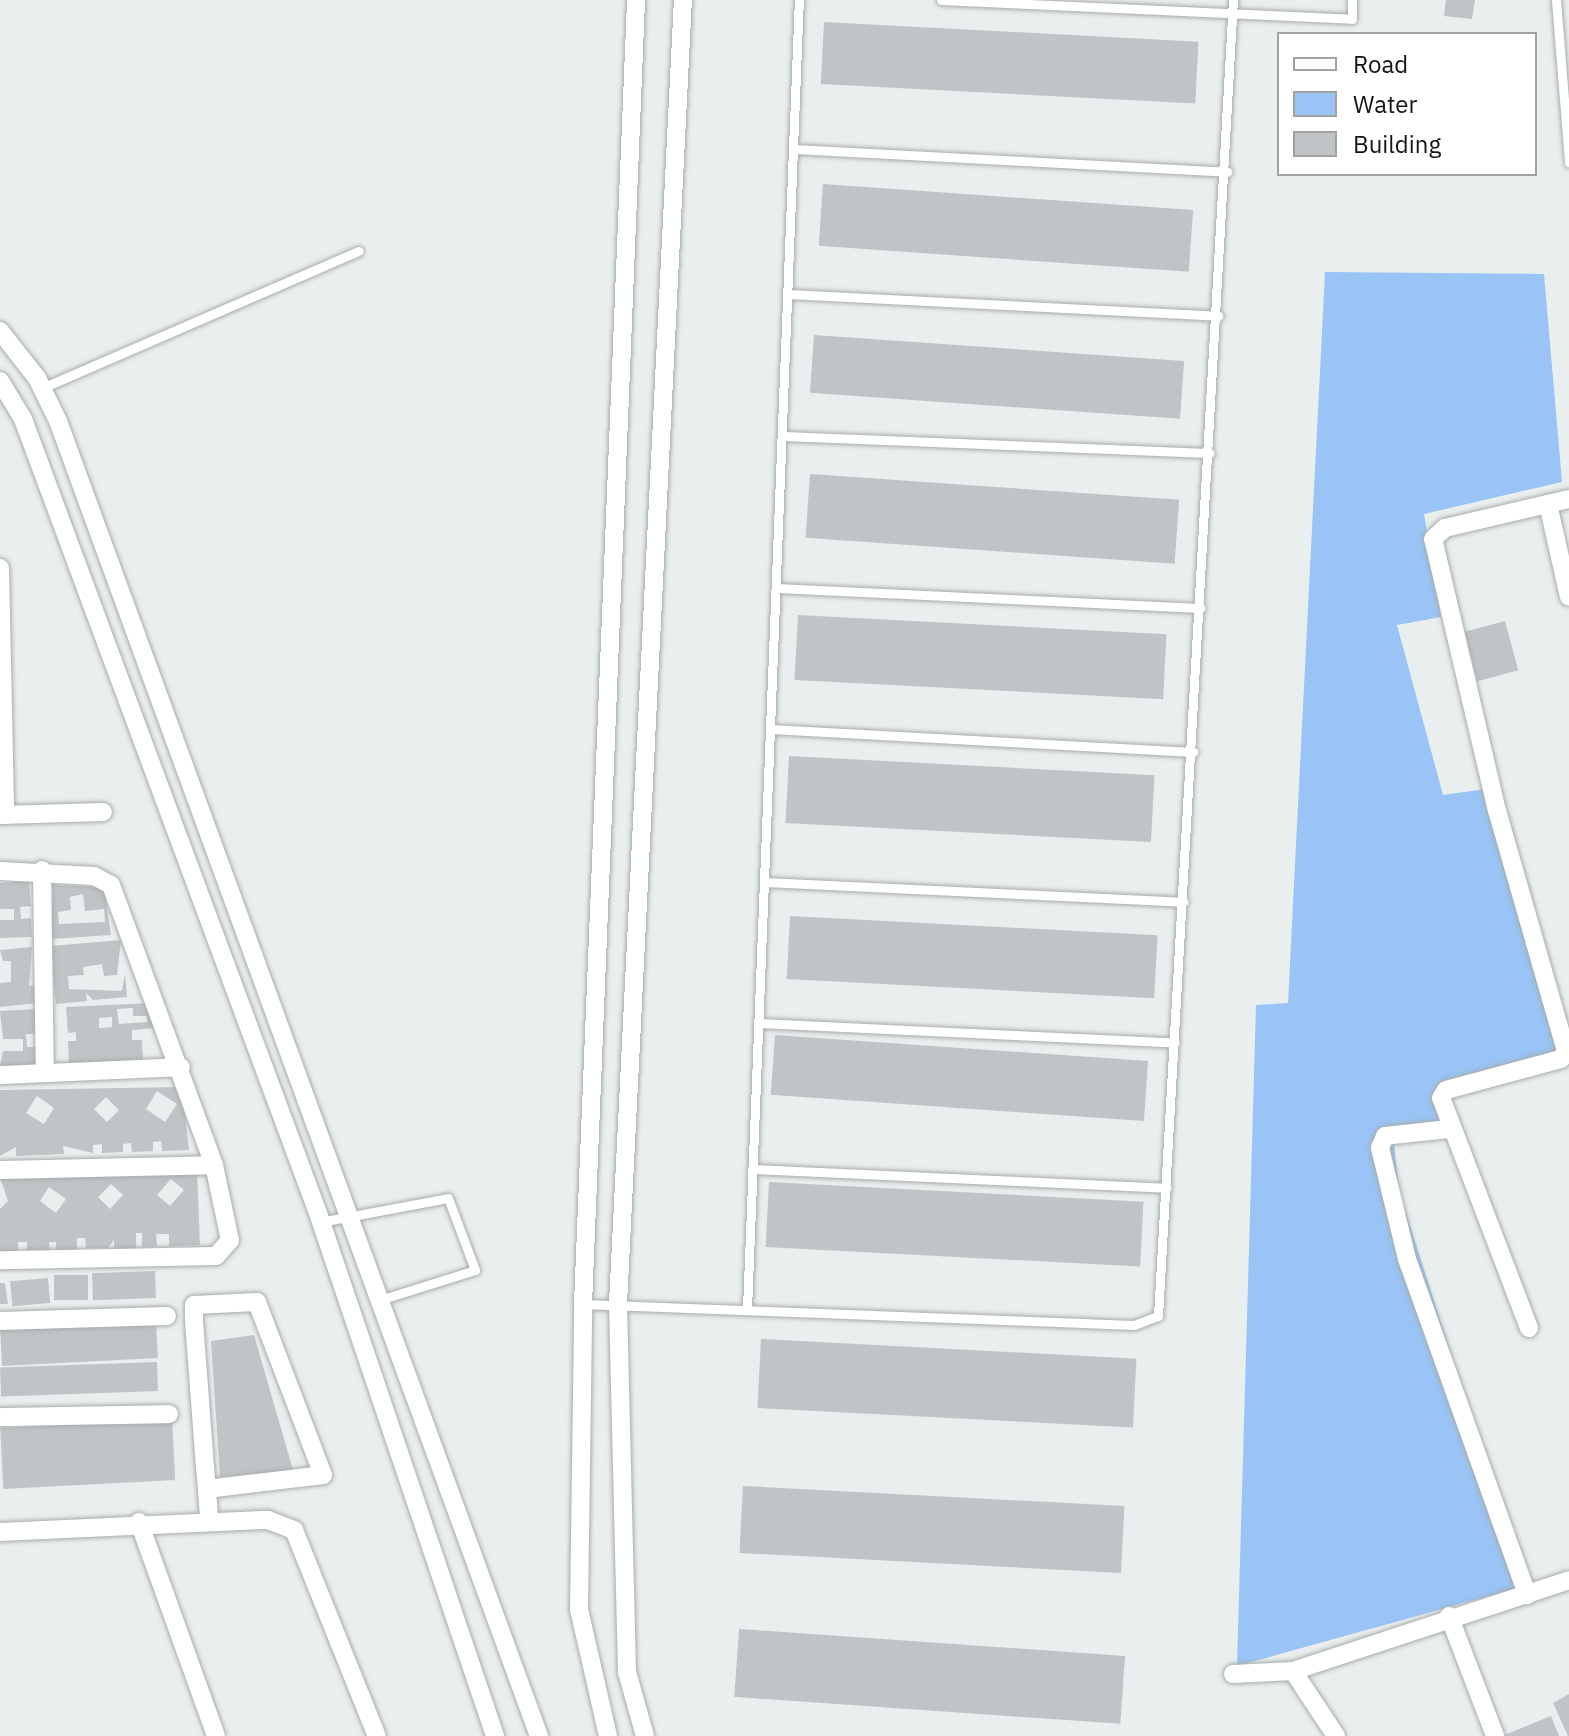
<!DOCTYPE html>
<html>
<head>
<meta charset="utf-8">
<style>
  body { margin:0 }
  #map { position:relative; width:1569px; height:1736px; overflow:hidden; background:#e9efee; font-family:"IBM Plex Sans",sans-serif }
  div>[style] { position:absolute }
  .water>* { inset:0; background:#99c4f5 }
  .building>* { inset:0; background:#bfc4c6; transform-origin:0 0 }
  .roads { filter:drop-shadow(0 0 2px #a7acac) drop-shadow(0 0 2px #a7acac) }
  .lane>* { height:9px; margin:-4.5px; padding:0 4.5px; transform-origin:4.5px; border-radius:4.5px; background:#fff }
  .street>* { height:18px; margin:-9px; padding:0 9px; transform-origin:9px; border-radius:9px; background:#fff }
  span { translate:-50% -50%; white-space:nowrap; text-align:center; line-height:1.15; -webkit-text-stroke:7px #fff; paint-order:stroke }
  .legend { position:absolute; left:1277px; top:32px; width:260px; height:144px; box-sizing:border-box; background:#fff; border:2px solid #a1a1a1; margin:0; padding:10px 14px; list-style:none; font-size:24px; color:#131515 }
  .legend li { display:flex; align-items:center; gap:16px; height:40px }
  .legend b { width:40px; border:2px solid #a1a1a1 }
</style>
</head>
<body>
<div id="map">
  <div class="water">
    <i style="clip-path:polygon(1325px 272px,1544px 274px,1562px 482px,1424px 514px,1441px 617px,1397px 625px,1443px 795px,1486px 789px,1569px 1062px,1432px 1097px,1448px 1135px,1394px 1143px,1399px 1191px,1525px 1586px,1237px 1666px,1256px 1005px,1288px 1003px)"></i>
  </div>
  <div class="building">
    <i style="clip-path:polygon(1446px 0,1475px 0,1472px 19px,1444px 16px)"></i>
    <i style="left:824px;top:22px;width:375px;height:62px;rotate:3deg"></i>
    <i style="left:823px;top:184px;width:371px;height:62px;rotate:4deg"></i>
    <i style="left:814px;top:335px;width:371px;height:58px;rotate:4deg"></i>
    <i style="left:810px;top:474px;width:370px;height:64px;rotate:4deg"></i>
    <i style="left:798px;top:615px;width:369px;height:65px;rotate:3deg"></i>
    <i style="left:1505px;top:621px;width:51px;height:42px;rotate:75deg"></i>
    <i style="left:789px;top:756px;width:366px;height:67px;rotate:3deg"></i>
    <i style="clip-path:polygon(29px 881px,31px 906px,20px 907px,21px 919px,31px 918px,32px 937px,0 938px,0 920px,14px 920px,14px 909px,0 909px,0 883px)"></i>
    <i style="clip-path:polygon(evenodd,53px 885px,104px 887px,111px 935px,51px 939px,53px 885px,83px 894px,85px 911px,104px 909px,105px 922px,59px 924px,58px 912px,71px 910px,70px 897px,83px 894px)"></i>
    <i style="left:790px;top:916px;width:368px;height:63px;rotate:3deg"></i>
    <i style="clip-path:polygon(121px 940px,117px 975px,104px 976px,102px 964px,83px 967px,84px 975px,68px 976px,69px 989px,122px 991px,125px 974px,127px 997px,93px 1000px,86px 993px,87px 1001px,56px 1004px,51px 946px)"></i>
    <i style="clip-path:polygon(32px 947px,29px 986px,36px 985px,38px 1003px,0 1007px,0 983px,11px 982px,11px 961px,3px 961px,0 950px)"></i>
    <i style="clip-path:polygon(evenodd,153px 1003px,155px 1028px,132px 1030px,132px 1040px,142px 1040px,143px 1063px,69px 1065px,68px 1041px,76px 1041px,76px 1032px,68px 1033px,66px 1007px,153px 1003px,133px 1008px,133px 1016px,147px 1016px,147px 1022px,119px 1024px,117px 1009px,133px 1008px,153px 1003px,112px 1017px,112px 1027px,99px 1028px,99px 1018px,112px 1017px)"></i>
    <i style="clip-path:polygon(34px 1009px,36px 1034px,26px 1034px,27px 1047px,36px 1047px,37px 1064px,0 1066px,3px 1051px,23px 1051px,23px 1039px,3px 1039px,0 1011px)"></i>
    <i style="left:775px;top:1035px;width:374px;height:60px;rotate:4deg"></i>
    <i style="clip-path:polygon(evenodd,182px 1087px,189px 1150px,162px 1151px,161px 1141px,153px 1142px,153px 1151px,132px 1152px,131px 1143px,123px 1144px,123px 1152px,102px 1153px,102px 1144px,93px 1145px,93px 1153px,63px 1146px,64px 1154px,16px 1156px,16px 1147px,0 1156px,0 1090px,182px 1087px,157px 1091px,177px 1104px,165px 1122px,146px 1109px,157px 1091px,182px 1087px,37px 1096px,54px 1108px,44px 1124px,26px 1113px,37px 1096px,182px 1087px,106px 1097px,119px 1110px,107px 1122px,94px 1109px,106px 1097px)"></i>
    <i style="clip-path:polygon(evenodd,197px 1171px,200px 1245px,169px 1246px,169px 1234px,156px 1234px,157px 1246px,142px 1247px,142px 1233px,136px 1233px,136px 1249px,114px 1250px,114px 1240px,108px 1248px,86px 1248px,85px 1238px,77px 1238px,77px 1251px,56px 1252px,56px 1242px,49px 1242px,50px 1252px,27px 1253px,27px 1242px,18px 1242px,18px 1253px,0 1253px,0 1209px,8px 1201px,0 1177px,197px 1171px,171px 1179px,184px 1190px,170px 1206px,157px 1195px,171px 1179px,197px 1171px,111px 1184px,123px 1195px,110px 1209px,98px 1197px,111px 1184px,197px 1171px,49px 1187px,66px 1199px,56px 1213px,40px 1201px,49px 1187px)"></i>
    <i style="left:769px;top:1182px;width:375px;height:65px;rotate:3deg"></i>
    <i style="left:155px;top:1271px;width:27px;height:63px;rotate:88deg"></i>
    <i style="left:88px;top:1275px;width:25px;height:34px;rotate:90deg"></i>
    <i style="left:48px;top:1278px;width:25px;height:38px;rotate:85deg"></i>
    <i style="clip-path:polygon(0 1283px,5px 1283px,8px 1304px,0 1304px)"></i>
    <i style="left:156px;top:1322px;width:36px;height:156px;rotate:87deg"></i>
    <i style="clip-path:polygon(254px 1335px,293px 1470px,220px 1477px,211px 1341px)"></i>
    <i style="left:761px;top:1339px;width:376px;height:69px;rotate:3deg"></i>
    <i style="left:157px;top:1362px;width:29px;height:157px;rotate:88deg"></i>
    <i style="left:172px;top:1419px;width:61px;height:172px;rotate:87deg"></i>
    <i style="left:743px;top:1486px;width:382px;height:67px;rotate:3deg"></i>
    <i style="left:739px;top:1629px;width:387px;height:68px;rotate:4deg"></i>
    <i style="clip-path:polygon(1569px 1694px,1569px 1736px,1568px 1736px,1553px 1703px)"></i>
    <i style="clip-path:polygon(1551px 1716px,1559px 1736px,1502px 1736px)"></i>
  </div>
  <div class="roads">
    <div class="lane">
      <i style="left:941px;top:0;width:411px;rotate:2.6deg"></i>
      <i style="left:1352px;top:19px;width:19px;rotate:-90deg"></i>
      <i style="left:1556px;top:0;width:163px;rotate:85.4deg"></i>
      <i style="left:794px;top:149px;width:434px;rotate:3deg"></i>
      <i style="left:788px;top:294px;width:431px;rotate:2.9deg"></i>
      <i style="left:42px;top:388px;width:345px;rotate:-23.4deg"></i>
      <i style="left:782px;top:436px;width:428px;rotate:2.3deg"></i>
      <i style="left:776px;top:588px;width:425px;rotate:2.7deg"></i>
      <i style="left:770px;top:729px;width:424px;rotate:3.1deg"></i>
      <i style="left:764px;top:882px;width:420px;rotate:2.7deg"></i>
      <i style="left:758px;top:1023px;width:417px;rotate:2.7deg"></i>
      <i style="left:752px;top:1169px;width:415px;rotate:2.6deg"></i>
      <i style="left:320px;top:1222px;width:130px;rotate:-10.6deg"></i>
      <i style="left:448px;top:1198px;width:77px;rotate:69.4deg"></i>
      <i style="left:475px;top:1270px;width:100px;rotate:162.5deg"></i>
      <i style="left:583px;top:1304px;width:551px;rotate:2.18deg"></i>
      <i style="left:1134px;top:1325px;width:26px;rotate:-21deg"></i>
      <i style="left:1158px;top:1316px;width:1318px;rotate:-86.74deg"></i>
      <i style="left:747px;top:1309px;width:1310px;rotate:-87.73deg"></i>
    </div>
    <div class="street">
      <i style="left:0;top:331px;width:60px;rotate:51.8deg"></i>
      <i style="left:37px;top:378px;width:48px;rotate:64deg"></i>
      <i style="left:58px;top:421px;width:1400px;rotate:69.91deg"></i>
      <i style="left:0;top:381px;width:44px;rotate:58.8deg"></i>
      <i style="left:23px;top:419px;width:847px;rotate:69.62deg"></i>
      <i style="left:318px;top:1213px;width:552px;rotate:71.3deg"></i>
      <i style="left:1548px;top:504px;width:95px;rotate:77.3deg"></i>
      <i style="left:0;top:568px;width:247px;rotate:88.8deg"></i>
      <i style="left:0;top:815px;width:103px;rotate:-1.7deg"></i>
      <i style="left:42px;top:870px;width:203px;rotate:89.2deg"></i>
      <i style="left:0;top:871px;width:94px;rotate:3deg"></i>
      <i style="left:94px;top:876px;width:19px;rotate:28deg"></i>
      <i style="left:111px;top:885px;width:298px;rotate:69.8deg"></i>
      <i style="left:214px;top:1165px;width:77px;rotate:78deg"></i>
      <i style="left:230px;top:1240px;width:21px;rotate:131deg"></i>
      <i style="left:216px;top:1256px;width:216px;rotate:178.9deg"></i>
      <i style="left:0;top:1075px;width:181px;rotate:-2.5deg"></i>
      <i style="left:1449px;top:1129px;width:64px;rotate:173.8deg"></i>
      <i style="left:1385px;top:1136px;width:13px;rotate:113deg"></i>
      <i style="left:1380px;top:1148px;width:114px;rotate:76.3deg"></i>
      <i style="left:1407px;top:1259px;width:357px;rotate:70.3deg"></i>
      <i style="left:0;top:1170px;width:214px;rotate:-1.3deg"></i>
      <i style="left:0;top:1321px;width:167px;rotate:-1.7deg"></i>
      <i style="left:1529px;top:1328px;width:246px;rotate:-110.9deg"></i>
      <i style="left:1441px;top:1098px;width:9px;rotate:-58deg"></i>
      <i style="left:1446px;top:1090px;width:119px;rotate:-15.1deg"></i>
      <i style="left:1561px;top:1059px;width:9px;rotate:-58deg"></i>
      <i style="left:1566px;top:1051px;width:250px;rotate:-106deg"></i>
      <i style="left:1497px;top:811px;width:279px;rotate:-103.2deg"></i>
      <i style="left:1433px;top:539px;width:16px;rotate:-43deg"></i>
      <i style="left:1445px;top:528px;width:127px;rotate:-13.2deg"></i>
      <i style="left:0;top:1417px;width:169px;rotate:-1deg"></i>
      <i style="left:207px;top:1489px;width:117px;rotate:-6.9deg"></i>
      <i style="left:323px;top:1475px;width:185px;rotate:-110.9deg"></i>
      <i style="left:257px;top:1302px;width:63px;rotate:177.3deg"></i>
      <i style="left:194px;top:1305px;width:16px;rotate:90deg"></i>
      <i style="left:194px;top:1321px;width:146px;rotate:85.7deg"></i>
      <i style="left:205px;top:1467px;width:22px;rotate:85deg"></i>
      <i style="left:207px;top:1489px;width:32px;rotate:86deg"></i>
      <i style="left:139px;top:1522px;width:227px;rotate:70.2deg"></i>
      <i style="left:0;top:1532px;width:268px;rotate:-2.6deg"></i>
      <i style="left:268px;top:1520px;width:28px;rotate:21deg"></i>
      <i style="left:294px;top:1530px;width:222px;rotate:68.1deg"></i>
      <i style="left:1449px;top:1616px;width:129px;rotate:69deg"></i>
      <i style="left:1293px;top:1671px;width:78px;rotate:56.5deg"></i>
      <i style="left:1233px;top:1674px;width:60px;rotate:-2.9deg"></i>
      <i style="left:1293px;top:1671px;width:291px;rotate:-18.2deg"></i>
      <i style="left:608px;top:1736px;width:130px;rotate:-102.9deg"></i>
      <i style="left:579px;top:1609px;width:305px;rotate:-89.2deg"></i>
      <i style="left:583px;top:1304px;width:1305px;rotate:-87.67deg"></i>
      <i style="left:645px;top:1736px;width:66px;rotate:-105.7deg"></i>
      <i style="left:627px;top:1672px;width:368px;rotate:-91.4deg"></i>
      <i style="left:618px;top:1304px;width:1306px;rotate:-87.15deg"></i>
    </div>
  </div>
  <ul class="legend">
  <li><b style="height:10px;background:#fff"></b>Road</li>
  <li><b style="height:22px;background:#99c4f5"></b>Water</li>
  <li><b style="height:22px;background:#bfc4c6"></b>Building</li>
  </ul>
</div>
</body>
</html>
